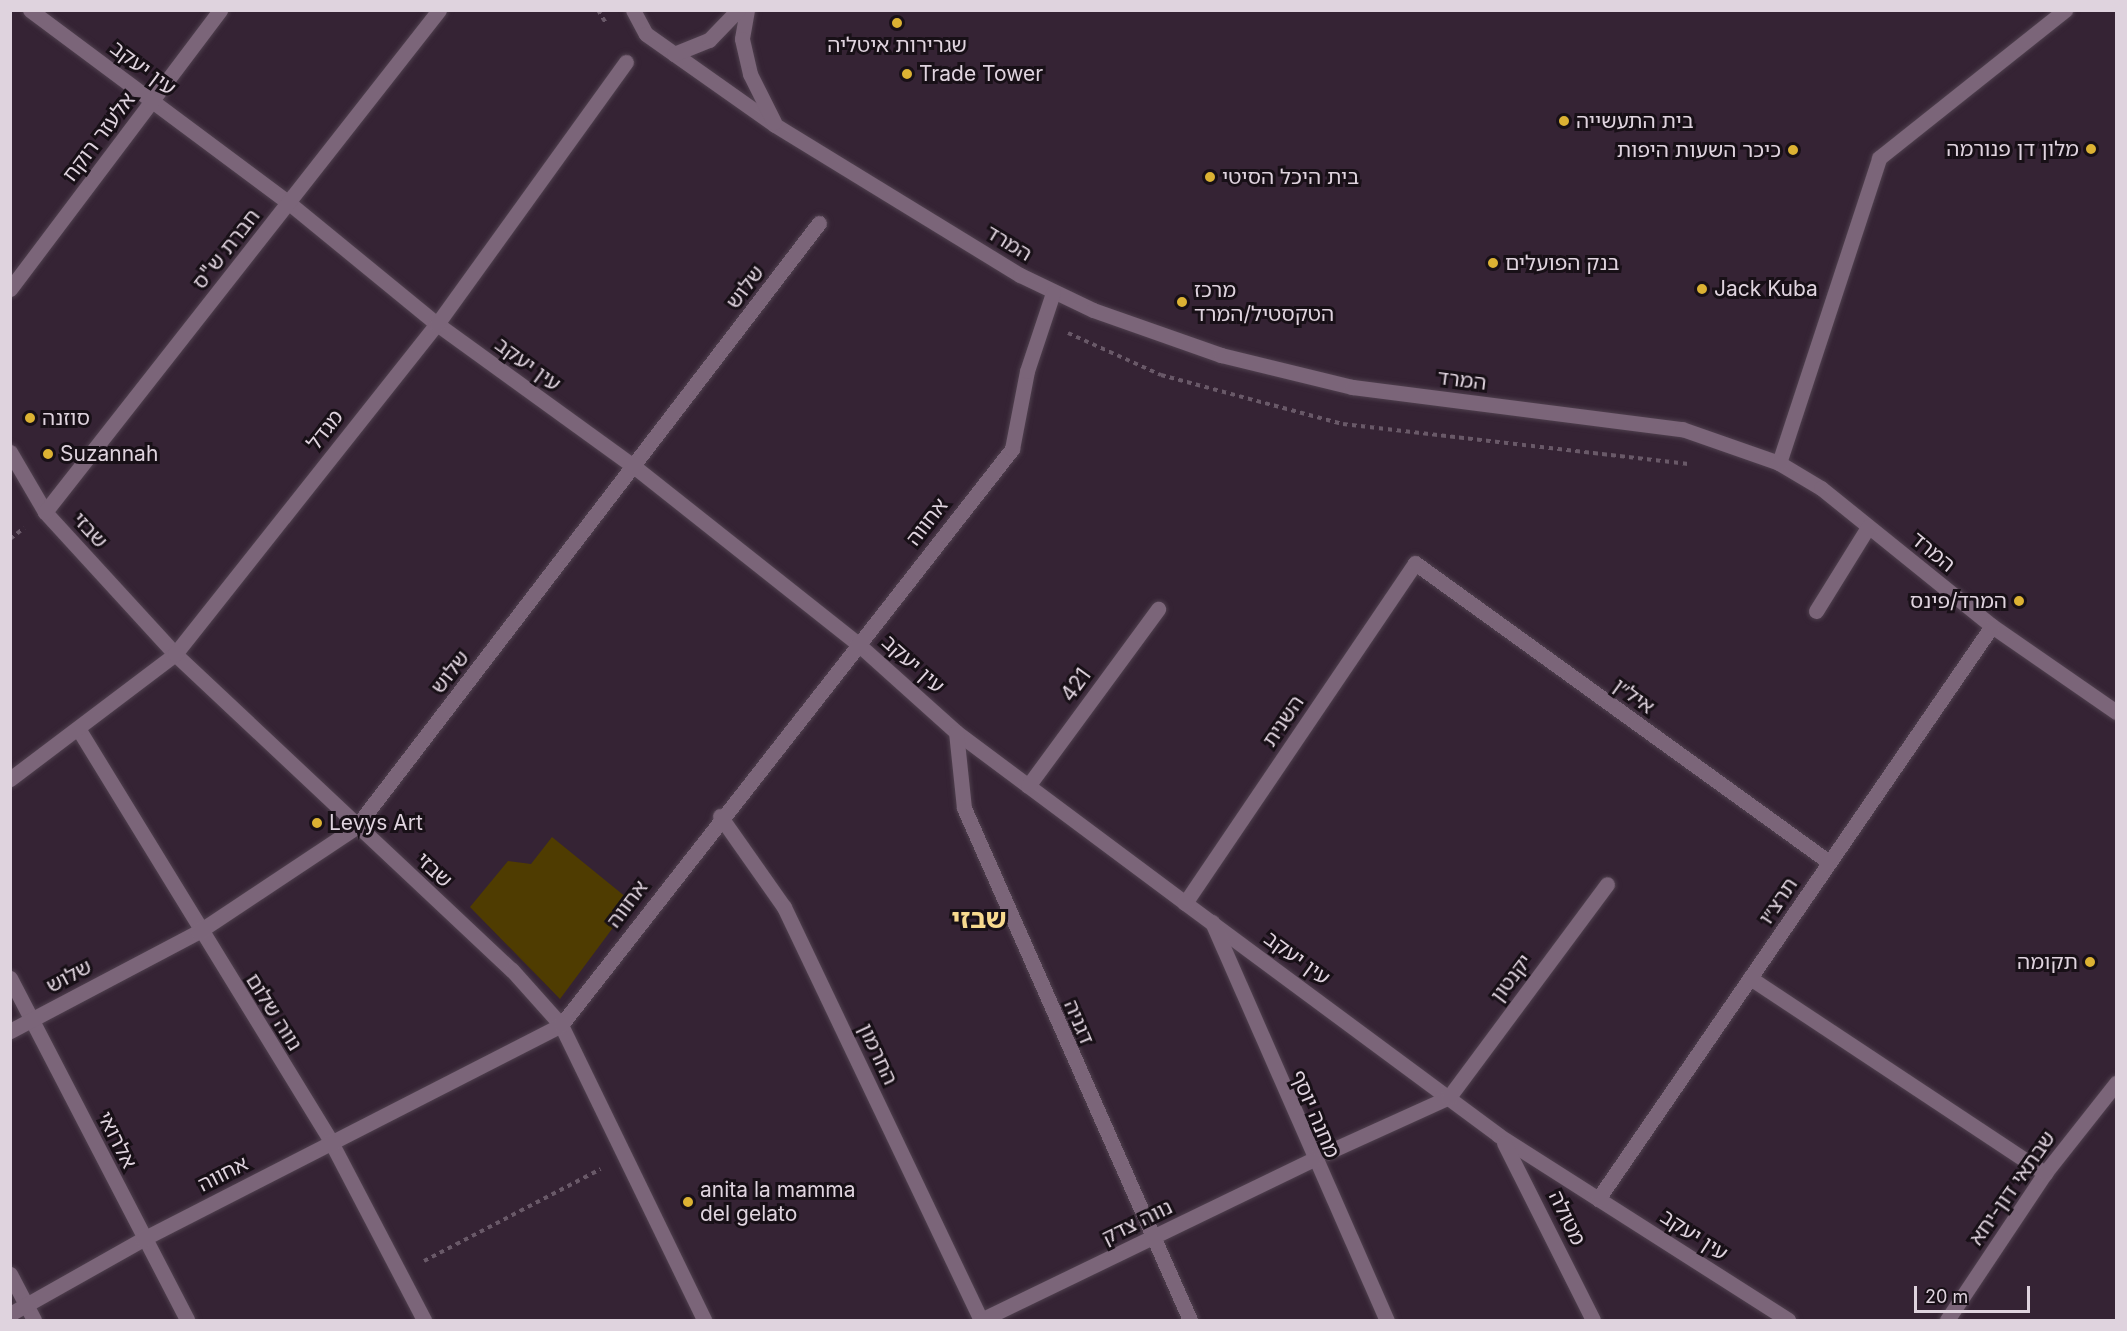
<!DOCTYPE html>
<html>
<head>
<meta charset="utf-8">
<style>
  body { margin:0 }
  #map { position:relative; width:2127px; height:1331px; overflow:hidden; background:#352334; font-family:Inter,"Noto Sans Hebrew",sans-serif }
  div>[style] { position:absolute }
  .green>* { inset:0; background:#4f3c01 }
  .path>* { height:4px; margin-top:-2px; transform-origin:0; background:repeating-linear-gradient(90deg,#695968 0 4.5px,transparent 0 9px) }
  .roads { filter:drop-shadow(0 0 2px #4f404e) drop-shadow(0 0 2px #4f404e) }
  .minor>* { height:15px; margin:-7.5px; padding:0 7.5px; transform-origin:7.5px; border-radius:7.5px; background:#7b6579 }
  .dots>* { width:16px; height:16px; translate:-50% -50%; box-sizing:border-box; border:3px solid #181017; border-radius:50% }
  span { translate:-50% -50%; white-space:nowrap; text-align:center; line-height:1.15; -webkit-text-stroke:6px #181017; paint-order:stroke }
  .poi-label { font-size:21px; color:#dfd3de }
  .left { translate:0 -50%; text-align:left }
  .right { translate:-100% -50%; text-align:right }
  .street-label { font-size:21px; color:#dfd3de }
  .district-label { font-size:27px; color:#f8da8f; font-weight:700 }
  .frame { position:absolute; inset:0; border:12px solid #dfd3de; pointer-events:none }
  .scale { position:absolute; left:1914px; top:1286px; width:116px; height:27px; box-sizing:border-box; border:3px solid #dfd3de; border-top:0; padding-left:8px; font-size:18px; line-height:21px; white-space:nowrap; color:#dfd3de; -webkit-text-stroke:4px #181017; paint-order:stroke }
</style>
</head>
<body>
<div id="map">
  <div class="green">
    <i style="clip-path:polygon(552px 837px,632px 902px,560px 999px,470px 907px,508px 861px,531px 864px)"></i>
  </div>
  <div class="path">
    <i style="left:598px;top:10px;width:17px;rotate:59deg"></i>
    <i style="left:1068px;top:333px;width:102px;rotate:24.3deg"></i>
    <i style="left:1161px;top:375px;width:188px;rotate:15.1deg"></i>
    <i style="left:1343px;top:424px;width:350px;rotate:6.6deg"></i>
    <i style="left:10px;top:539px;width:18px;rotate:-38deg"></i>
    <i style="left:424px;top:1261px;width:199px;rotate:-27.5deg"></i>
  </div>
  <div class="roads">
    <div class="minor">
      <i style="left:30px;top:10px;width:323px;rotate:36.7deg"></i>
      <i style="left:289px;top:203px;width:191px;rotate:39.3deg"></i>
      <i style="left:437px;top:324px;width:246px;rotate:35.9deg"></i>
      <i style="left:636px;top:468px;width:283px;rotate:38.4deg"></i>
      <i style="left:858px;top:644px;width:132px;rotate:41.9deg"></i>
      <i style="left:956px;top:732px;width:286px;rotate:36.7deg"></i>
      <i style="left:1185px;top:903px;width:390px;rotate:36.5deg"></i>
      <i style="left:1498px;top:1135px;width:344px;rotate:32.5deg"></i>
      <i style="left:633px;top:10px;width:27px;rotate:62deg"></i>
      <i style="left:646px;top:34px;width:158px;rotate:35.2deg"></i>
      <i style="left:775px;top:125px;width:287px;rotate:31.5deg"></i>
      <i style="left:1020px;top:275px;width:81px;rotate:25.6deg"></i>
      <i style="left:1093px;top:310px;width:136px;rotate:19.4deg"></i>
      <i style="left:1221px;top:355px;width:135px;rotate:13.7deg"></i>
      <i style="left:1352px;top:387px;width:333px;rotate:7.3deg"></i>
      <i style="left:1682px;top:429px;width:103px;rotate:19.3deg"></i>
      <i style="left:1779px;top:463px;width:49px;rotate:30.8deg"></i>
      <i style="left:1821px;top:488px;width:220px;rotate:38.9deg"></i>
      <i style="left:1992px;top:626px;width:151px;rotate:34.7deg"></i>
      <i style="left:747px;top:10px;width:29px;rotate:100deg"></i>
      <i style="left:742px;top:39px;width:36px;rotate:77deg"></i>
      <i style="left:750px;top:74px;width:54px;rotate:63.4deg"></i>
      <i style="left:674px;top:54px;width:38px;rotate:-22deg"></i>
      <i style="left:709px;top:40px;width:42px;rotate:-46deg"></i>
      <i style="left:10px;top:289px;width:349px;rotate:-53deg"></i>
      <i style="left:10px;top:452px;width:69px;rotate:59.7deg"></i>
      <i style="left:45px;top:512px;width:193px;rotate:47.5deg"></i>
      <i style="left:175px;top:654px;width:462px;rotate:43.2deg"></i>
      <i style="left:512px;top:970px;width:74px;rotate:48.3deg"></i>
      <i style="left:561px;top:1025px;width:328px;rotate:64.1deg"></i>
      <i style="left:1779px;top:463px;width:321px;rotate:-71.8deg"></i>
      <i style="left:1879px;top:158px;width:238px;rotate:-38.5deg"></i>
      <i style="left:45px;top:512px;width:638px;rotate:-51.87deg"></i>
      <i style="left:1816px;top:611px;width:99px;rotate:-58.2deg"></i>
      <i style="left:79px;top:730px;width:483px;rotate:58.5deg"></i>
      <i style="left:331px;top:1142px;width:201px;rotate:62.4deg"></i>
      <i style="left:956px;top:732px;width:76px;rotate:84deg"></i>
      <i style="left:964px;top:808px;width:560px;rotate:66.18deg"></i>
      <i style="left:10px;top:779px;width:207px;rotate:-37.1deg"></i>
      <i style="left:175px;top:654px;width:421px;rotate:-51.6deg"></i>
      <i style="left:437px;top:324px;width:323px;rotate:-54.2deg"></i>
      <i style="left:1028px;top:786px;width:220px;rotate:-53.7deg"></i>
      <i style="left:720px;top:816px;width:111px;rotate:54.9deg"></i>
      <i style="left:784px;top:907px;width:458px;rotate:64.5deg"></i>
      <i style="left:1185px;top:903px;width:410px;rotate:-55.9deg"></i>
      <i style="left:1415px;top:563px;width:511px;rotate:35.84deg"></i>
      <i style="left:1212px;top:922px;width:435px;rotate:66.3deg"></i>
      <i style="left:10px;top:978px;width:385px;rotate:62.6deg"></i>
      <i style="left:1750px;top:978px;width:354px;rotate:33.5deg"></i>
      <i style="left:10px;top:1031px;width:212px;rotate:-27.8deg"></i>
      <i style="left:198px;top:932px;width:190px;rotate:-33.6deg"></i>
      <i style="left:356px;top:827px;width:761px;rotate:-52.53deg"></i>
      <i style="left:1504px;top:1143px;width:198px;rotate:63.3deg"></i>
      <i style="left:1328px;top:1152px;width:133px;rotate:-24.4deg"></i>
      <i style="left:1449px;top:1097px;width:265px;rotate:-53.4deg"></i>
      <i style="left:1598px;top:1199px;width:695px;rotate:-55.49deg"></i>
      <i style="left:10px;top:1274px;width:52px;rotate:62.4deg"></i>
      <i style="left:10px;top:1314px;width:153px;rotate:-29.4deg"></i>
      <i style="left:143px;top:1239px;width:470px;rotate:-27.1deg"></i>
      <i style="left:561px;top:1025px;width:732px;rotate:-51.94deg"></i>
      <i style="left:1012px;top:449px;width:79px;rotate:-79.1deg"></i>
      <i style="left:1027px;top:371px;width:82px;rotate:-71.6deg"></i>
      <i style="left:981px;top:1320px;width:368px;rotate:-25.8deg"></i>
      <i style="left:1947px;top:1320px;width:177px;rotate:-56.3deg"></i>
      <i style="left:2045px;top:1173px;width:115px;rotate:-51.7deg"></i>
    </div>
  </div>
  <div class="dots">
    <i style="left:897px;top:23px;background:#dcb233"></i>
    <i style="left:907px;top:74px;background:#dcb233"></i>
    <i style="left:1564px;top:121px;background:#dcb233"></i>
    <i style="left:2091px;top:149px;background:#dcb233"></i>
    <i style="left:1793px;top:150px;background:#dcb233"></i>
    <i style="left:1210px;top:177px;background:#dcb233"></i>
    <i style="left:1493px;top:263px;background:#dcb233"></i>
    <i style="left:1702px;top:289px;background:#dcb233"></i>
    <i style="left:1182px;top:302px;background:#dcb233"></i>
    <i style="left:30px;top:418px;background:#dcb233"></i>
    <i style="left:48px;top:454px;background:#dcb233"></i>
    <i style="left:2019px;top:601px;background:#dcb233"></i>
    <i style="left:317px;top:823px;background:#dcb233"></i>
    <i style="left:2090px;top:962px;background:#dcb233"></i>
    <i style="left:688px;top:1202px;background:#dcb233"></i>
  </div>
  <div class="poi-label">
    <span style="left:897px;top:45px">שגרירות איטליה</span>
    <span class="left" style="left:919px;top:74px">Trade Tower</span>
    <span class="left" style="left:1576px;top:121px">בית התעשייה</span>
    <span class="right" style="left:2079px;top:149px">מלון דן פנורמה</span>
    <span class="right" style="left:1781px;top:150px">כיכר השעות היפות</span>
    <span class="left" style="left:1222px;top:177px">בית היכל הסיטי</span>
    <span class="left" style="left:1505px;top:263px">בנק הפועלים</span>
    <span class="left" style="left:1714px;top:289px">Jack Kuba</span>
    <span class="left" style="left:1194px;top:302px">מרכז<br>הטקסטיל/המרד</span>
    <span class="left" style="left:42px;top:418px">סוזנה</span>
    <span class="left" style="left:60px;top:454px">Suzannah</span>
    <span class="right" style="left:2007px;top:601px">המרד/פינס</span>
    <span class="left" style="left:329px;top:823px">Levys Art</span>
    <span class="right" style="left:2078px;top:962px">תקומה</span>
    <span class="left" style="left:700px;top:1202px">anita la mamma<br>del gelato</span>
  </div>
  <div class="street-label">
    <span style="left:143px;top:68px;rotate:37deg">עין יעקב</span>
    <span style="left:99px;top:137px;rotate:-53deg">אלעזר רוקח</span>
    <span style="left:1009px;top:243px;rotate:31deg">המרד</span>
    <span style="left:226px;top:249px;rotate:-52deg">חברת ש"ס</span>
    <span style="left:745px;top:287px;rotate:-53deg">שלוש</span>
    <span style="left:528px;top:364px;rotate:36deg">עין יעקב</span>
    <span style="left:1462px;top:380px;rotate:7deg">המרד</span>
    <span style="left:325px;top:430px;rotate:-52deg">מגדל</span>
    <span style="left:927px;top:522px;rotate:-52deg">אחווה</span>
    <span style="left:90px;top:530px;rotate:47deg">שבזי</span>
    <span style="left:1933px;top:552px;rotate:39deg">המרד</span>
    <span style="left:913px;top:664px;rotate:42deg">עין יעקב</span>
    <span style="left:450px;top:672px;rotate:-52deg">שלוש</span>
    <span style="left:1076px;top:685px;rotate:-54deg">421</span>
    <span style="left:1634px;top:696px;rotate:36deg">איל״ן</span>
    <span style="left:1283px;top:721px;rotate:-56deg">השנית</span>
    <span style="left:434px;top:870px;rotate:43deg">שבזי</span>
    <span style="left:1778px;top:901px;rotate:-56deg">תרצ״ו</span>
    <span style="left:627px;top:904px;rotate:-53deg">אחווה</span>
    <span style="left:1297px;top:958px;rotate:36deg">עין יעקב</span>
    <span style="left:69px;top:976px;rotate:-28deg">שלוש</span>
    <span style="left:1511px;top:978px;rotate:-53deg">יקנטון</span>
    <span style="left:274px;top:1012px;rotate:58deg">נווה שלום</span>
    <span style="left:1079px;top:1022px;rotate:67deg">דגניה</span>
    <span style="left:878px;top:1054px;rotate:65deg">החרמון</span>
    <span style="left:1315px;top:1114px;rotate:67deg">מחנה יוסף</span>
    <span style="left:117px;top:1140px;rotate:63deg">אלרואי</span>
    <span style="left:223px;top:1174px;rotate:-27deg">אחווה</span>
    <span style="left:2012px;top:1188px;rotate:-55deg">שבתאי דון-יחא</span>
    <span style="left:1567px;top:1218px;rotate:64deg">מטולה</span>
    <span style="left:1137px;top:1222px;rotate:-26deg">נווה צדק</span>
    <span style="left:1694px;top:1235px;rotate:33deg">עין יעקב</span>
  </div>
  <div class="district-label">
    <span style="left:979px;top:919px">שבזי</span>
  </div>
  <div class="frame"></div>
  <div class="scale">20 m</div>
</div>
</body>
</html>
